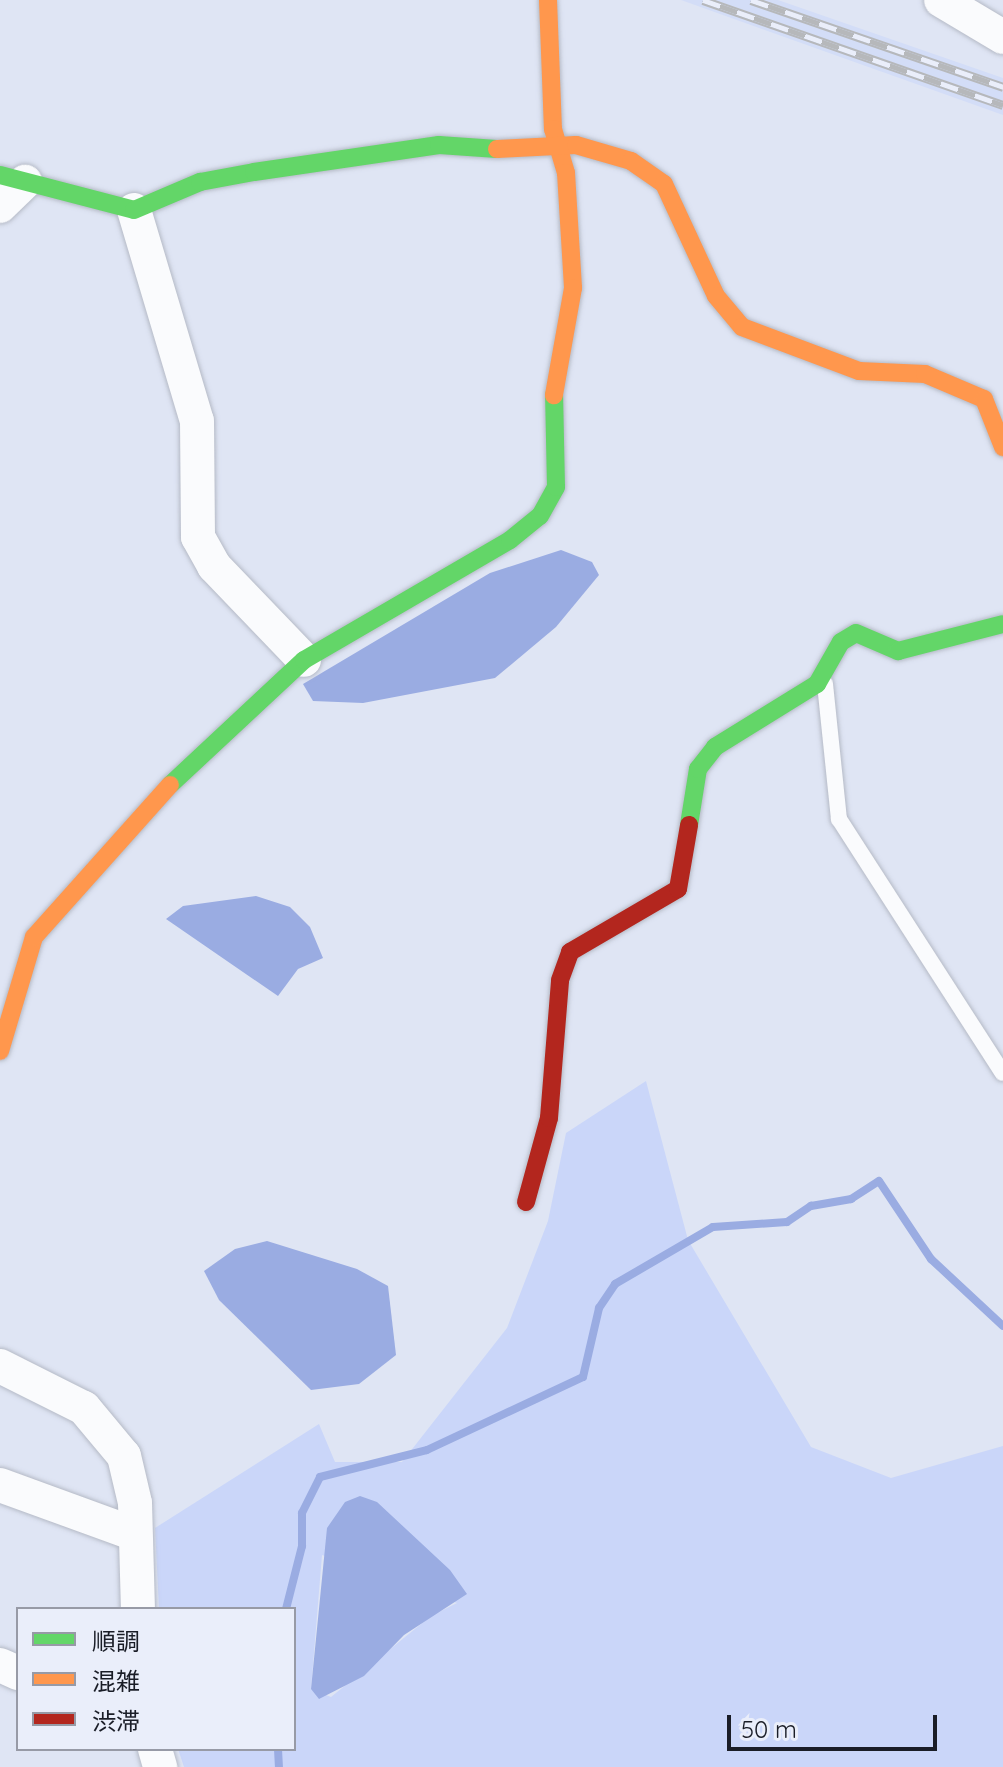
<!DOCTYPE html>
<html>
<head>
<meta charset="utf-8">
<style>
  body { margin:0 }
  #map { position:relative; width:1003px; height:1767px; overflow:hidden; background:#dfe5f4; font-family:Quicksand,"Noto Sans JP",sans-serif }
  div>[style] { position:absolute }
  .built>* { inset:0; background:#d3ddf7 }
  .green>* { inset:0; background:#cad6f9 }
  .water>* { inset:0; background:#9aace2 }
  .stream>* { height:8px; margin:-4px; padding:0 4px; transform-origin:4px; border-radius:4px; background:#9aace2 }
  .roads { filter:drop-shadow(0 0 2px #b5bac6) drop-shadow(0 0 2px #b5bac6) }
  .lane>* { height:16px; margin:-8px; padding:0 8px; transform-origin:8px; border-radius:8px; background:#fafbfd }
  .street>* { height:34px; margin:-17px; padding:0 17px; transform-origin:17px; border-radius:17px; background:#fafbfd }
  .fast>* { height:18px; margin:-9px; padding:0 9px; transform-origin:9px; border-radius:9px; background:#63d668 }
  .slow>* { height:18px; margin:-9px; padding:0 9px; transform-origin:9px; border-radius:9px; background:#ff974d }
  .jam>* { height:18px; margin:-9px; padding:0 9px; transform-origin:9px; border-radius:9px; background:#b3261e }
  .rail>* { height:9px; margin-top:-4.5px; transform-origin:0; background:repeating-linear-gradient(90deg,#eaeefa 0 18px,#b6b8bb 0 36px); box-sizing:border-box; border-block:2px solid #b6b8bb }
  span { translate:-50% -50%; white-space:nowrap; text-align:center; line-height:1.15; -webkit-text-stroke:7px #eaeefa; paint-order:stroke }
  .legend { position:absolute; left:16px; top:1607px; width:280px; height:144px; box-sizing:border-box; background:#eaeefa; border:2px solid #979aa6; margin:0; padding:10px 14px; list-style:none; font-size:24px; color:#1a1d27 }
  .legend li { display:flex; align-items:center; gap:16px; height:40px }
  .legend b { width:40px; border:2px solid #979aa6 }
  .scale { position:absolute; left:727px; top:1715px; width:210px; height:36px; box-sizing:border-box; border:4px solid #1a1d27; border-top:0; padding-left:10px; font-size:24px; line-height:28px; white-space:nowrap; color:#1a1d27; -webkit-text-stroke:6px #eaeefa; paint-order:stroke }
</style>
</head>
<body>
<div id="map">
  <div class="built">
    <i style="clip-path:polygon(681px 0,778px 0,1003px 78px,1003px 115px)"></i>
  </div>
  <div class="green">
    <i style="clip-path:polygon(evenodd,646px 1081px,688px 1240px,811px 1447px,891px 1478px,1003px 1446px,1003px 1767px,184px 1767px,178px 1749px,294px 1749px,294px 1609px,159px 1609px,155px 1528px,319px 1424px,335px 1462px,402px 1462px,507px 1328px,548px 1221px,566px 1133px,646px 1081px,322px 1555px,457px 1603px,431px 1616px,331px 1697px,311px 1689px,322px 1555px)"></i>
  </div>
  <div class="water">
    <i style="clip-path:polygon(561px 550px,592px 562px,599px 575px,556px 627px,495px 678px,363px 703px,313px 701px,303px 684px,490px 573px)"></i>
    <i style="clip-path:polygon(256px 896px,290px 907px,310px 927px,323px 958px,298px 969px,278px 996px,166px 919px,183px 906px)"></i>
    <i style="clip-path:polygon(267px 1241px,357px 1269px,388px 1286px,396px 1355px,359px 1384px,311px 1390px,219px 1300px,204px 1271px,235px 1249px)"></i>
    <i style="clip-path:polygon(360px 1496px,377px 1502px,450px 1570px,467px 1594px,404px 1635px,364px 1676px,319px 1699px,311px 1689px,327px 1528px,345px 1502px)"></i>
  </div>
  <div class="stream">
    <i style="left:286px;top:1609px;width:65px;rotate:-75.7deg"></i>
    <i style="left:302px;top:1546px;width:33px;rotate:-90deg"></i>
    <i style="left:302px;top:1513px;width:40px;rotate:-63.4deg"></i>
    <i style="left:320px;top:1477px;width:110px;rotate:-14.2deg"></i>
    <i style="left:427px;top:1450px;width:172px;rotate:-25.1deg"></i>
    <i style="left:583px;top:1377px;width:71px;rotate:-76.9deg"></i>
    <i style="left:599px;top:1308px;width:29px;rotate:-56deg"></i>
    <i style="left:615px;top:1284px;width:113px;rotate:-30.2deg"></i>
    <i style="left:713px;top:1227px;width:74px;rotate:-3.9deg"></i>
    <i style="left:787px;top:1222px;width:29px;rotate:-34deg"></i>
    <i style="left:811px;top:1206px;width:41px;rotate:-9.9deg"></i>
    <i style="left:851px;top:1199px;width:33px;rotate:-33deg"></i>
    <i style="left:879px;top:1181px;width:94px;rotate:56.3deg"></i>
    <i style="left:931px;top:1259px;width:98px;rotate:42.9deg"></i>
    <i style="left:278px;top:1749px;width:18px;rotate:87deg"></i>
  </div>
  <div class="roads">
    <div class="lane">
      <i style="left:825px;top:684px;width:136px;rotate:84.1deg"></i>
      <i style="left:839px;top:819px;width:302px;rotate:57.2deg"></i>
    </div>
    <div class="street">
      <i style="left:941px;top:0;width:72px;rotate:30.8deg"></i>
      <i style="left:0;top:206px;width:35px;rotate:-44deg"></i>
      <i style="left:134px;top:210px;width:220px;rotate:73.4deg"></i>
      <i style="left:197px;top:421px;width:116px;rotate:89.5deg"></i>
      <i style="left:198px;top:537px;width:33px;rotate:61deg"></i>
      <i style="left:214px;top:566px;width:130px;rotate:46.2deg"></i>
      <i style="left:0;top:1366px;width:94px;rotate:26.6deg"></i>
      <i style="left:84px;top:1408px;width:62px;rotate:50.2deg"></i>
      <i style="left:124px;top:1456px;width:48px;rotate:76.8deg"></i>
      <i style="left:135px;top:1503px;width:106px;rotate:88.4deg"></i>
      <i style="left:0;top:1485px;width:140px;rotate:20deg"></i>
      <i style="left:0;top:1665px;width:20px;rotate:24deg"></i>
      <i style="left:155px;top:1749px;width:19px;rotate:74deg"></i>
    </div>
    <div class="fast">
      <i style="left:0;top:175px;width:138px;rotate:14.6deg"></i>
      <i style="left:134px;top:210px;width:72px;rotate:-23deg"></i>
      <i style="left:200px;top:182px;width:55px;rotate:-10.5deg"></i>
      <i style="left:254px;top:172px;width:187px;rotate:-8.3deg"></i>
      <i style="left:439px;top:145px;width:58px;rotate:3.9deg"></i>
      <i style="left:170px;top:785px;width:183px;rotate:-43deg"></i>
      <i style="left:304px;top:660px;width:238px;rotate:-30.2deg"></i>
      <i style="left:510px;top:540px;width:38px;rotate:-39deg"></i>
      <i style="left:540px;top:516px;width:33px;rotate:-61deg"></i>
      <i style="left:556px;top:487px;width:92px;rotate:-91.2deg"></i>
      <i style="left:689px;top:825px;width:57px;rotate:-80.9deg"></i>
      <i style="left:698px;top:769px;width:28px;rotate:-52deg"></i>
      <i style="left:715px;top:747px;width:120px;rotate:-31.7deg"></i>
      <i style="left:817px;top:684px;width:48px;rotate:-60.3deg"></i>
      <i style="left:841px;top:642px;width:17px;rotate:-31deg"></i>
      <i style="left:856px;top:633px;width:46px;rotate:23.2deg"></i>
      <i style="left:898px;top:651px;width:108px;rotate:-14.4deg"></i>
    </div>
    <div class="slow">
      <i style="left:548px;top:0;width:129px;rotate:87.8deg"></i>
      <i style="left:553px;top:129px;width:46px;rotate:73.5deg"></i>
      <i style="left:566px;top:173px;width:115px;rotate:86.5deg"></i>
      <i style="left:573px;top:288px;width:109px;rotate:100.1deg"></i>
      <i style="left:497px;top:149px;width:79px;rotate:-2.9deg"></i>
      <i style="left:576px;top:145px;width:57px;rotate:16.2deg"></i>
      <i style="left:631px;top:161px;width:40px;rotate:34.9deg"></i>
      <i style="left:664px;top:184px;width:123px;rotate:65.1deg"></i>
      <i style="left:716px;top:296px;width:40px;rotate:50deg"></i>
      <i style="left:742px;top:327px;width:125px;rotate:20.6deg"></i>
      <i style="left:859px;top:371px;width:66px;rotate:2.6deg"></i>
      <i style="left:925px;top:374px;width:64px;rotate:23deg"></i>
      <i style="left:984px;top:399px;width:52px;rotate:68.4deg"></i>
      <i style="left:0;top:1051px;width:119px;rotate:-73.4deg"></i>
      <i style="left:34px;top:937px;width:204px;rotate:-48.2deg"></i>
    </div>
    <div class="jam">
      <i style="left:526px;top:1202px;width:87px;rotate:-74.7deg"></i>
      <i style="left:549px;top:1118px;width:138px;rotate:-85.4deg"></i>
      <i style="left:560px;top:980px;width:30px;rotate:-70deg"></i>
      <i style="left:570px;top:952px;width:125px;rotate:-30.3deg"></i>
      <i style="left:678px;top:889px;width:65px;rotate:-80.2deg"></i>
    </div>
  </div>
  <div class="rail">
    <i style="left:703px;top:0;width:318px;rotate:19.3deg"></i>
    <i style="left:751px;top:0;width:267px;rotate:19deg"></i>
  </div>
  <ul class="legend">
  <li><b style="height:10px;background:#63d668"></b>順調</li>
  <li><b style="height:10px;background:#ff974d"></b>混雑</li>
  <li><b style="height:10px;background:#b3261e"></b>渋滞</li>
  </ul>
  <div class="scale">50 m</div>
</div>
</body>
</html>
